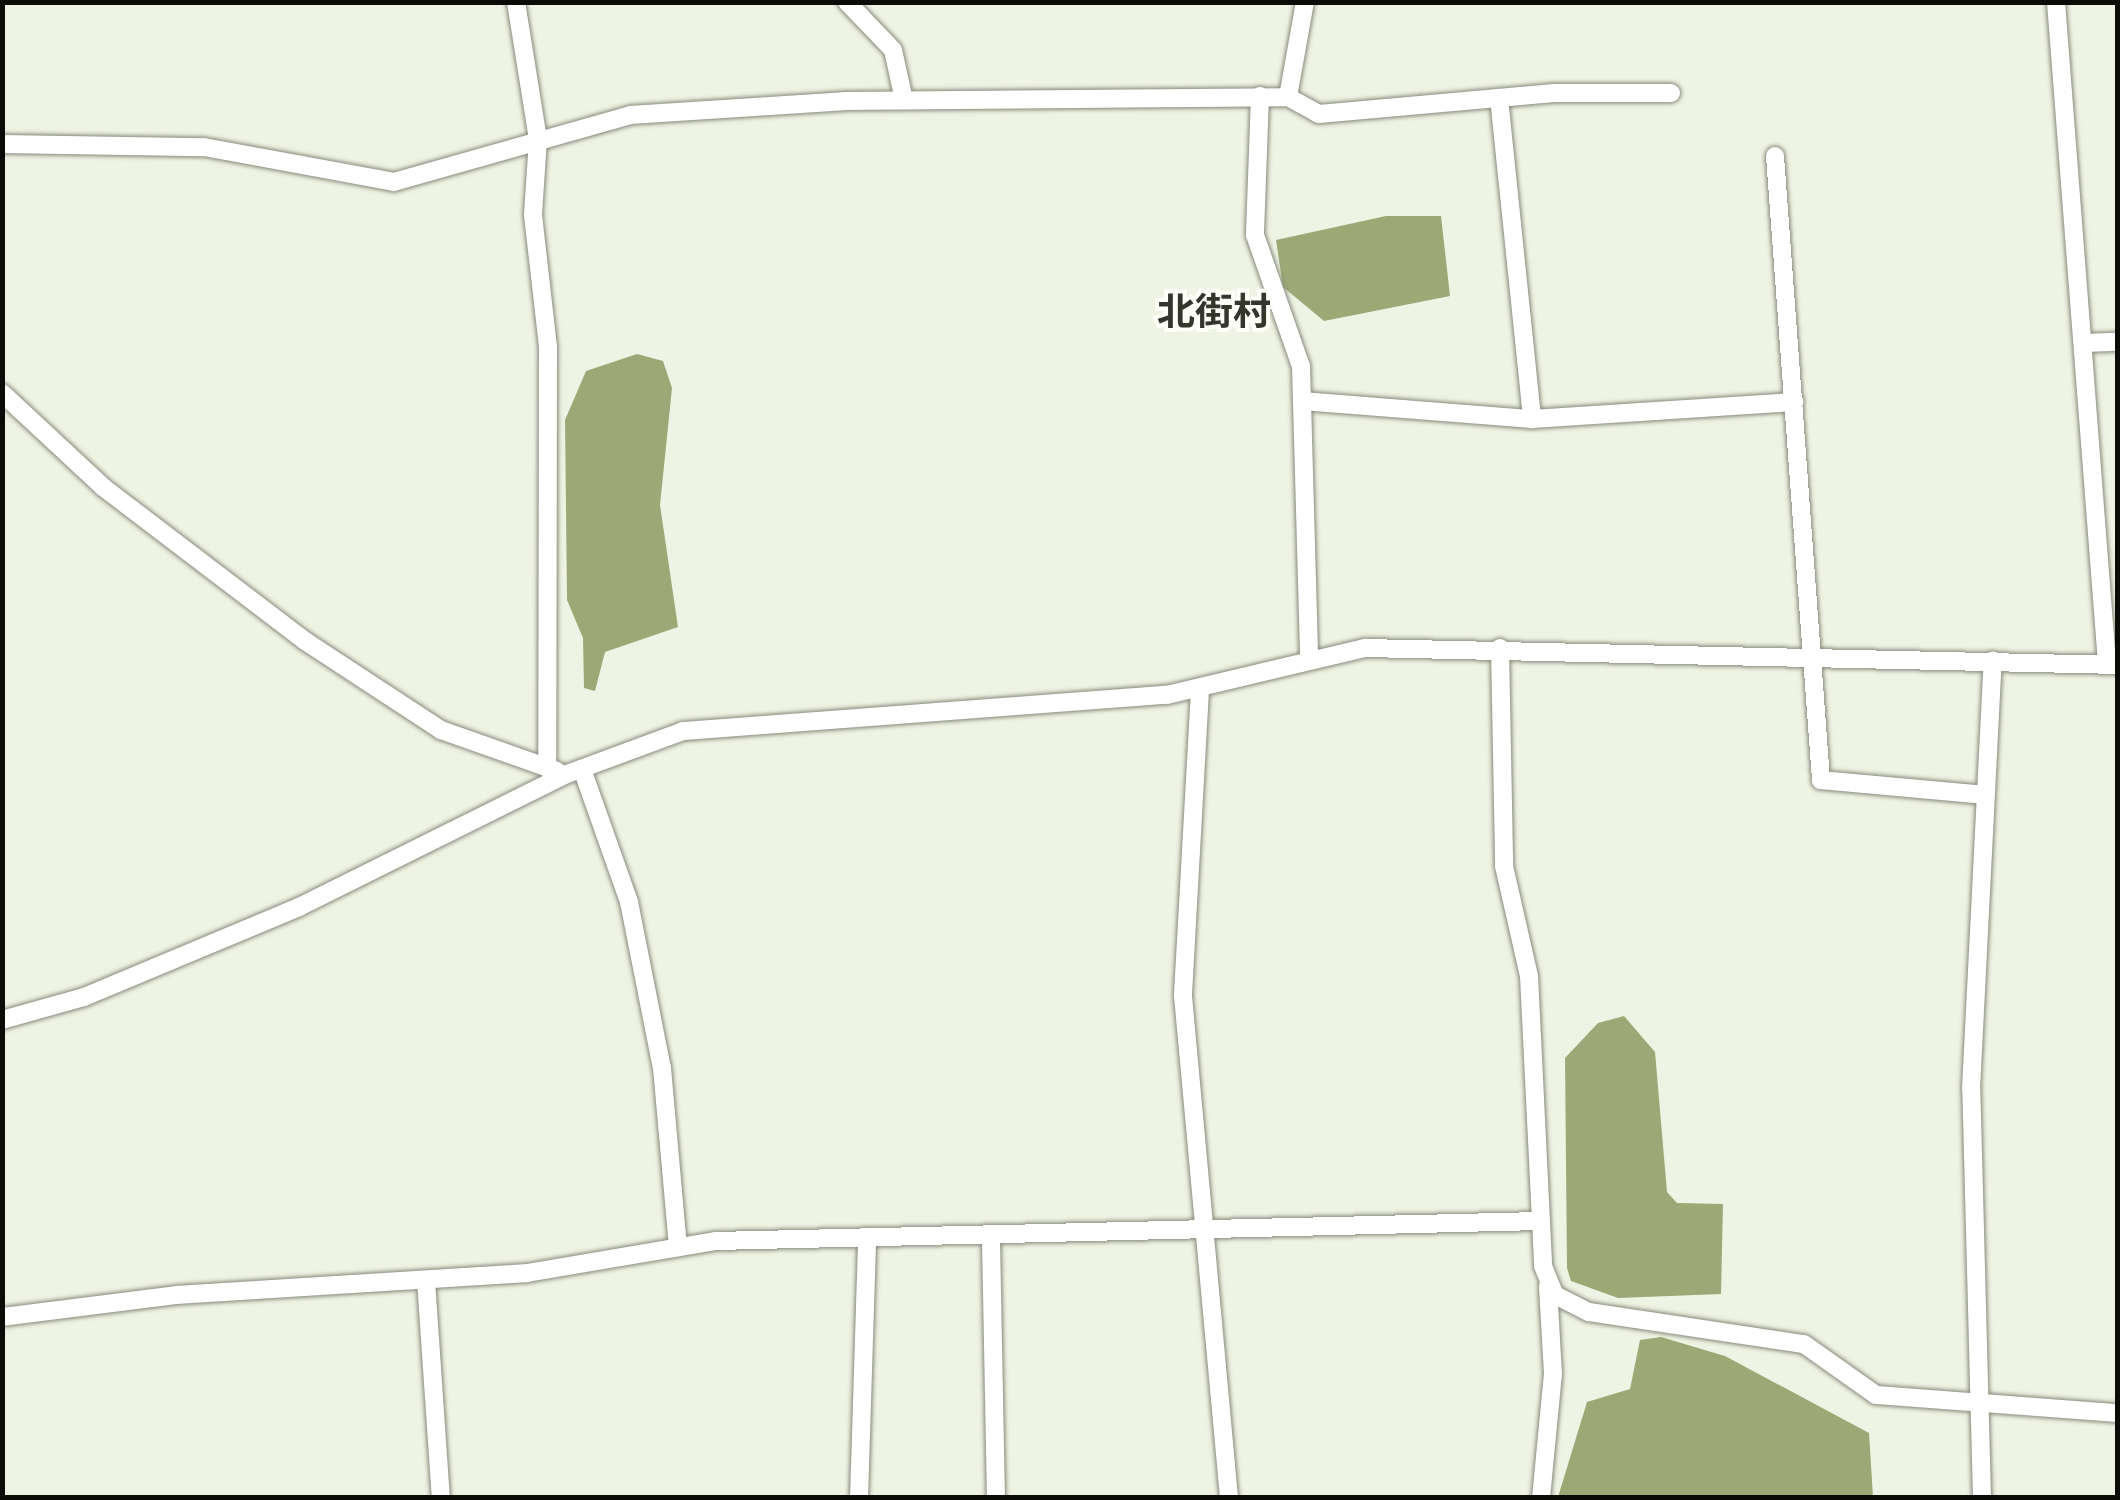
<!DOCTYPE html>
<html>
<head>
<meta charset="utf-8">
<style>
  body { margin:0 }
  #map { position:relative; width:2120px; height:1500px; overflow:hidden; background:#eff3e3; font-family:"Noto Serif","Noto Sans SC",serif }
  div>[style] { position:absolute }
  .water>* { inset:0; background:#9ca876 }
  .roads { filter:drop-shadow(0 0 2px #868a7c) drop-shadow(0 0 2px #868a7c) }
  .minor>* { height:18px; margin:-9px; padding:0 9px; transform-origin:9px; border-radius:9px; background:#fff }
  span { translate:-50% -50%; white-space:nowrap; text-align:center; line-height:1.15; -webkit-text-stroke:8px #fdfff8; paint-order:stroke }
  .quarter-label { font-size:38px; color:#33362a; font-weight:700 }
  .frame { position:absolute; inset:0; border:5px solid #0b0c07; pointer-events:none }
</style>
</head>
<body>
<div id="map">
  <div class="water">
    <i style="clip-path:polygon(1386px 216px,1441px 216px,1450px 296px,1324px 321px,1283px 287px,1276px 240px)"></i>
    <i style="clip-path:polygon(637px 354px,663px 361px,672px 388px,660px 505px,678px 627px,605px 652px,595px 691px,584px 688px,583px 638px,567px 600px,565px 420px,586px 371px)"></i>
    <i style="clip-path:polygon(1624px 1016px,1655px 1052px,1667px 1192px,1677px 1203px,1723px 1204px,1721px 1294px,1618px 1298px,1571px 1281px,1567px 1268px,1565px 1058px,1598px 1023px)"></i>
    <i style="clip-path:polygon(1661px 1337px,1725px 1356px,1869px 1433px,1873px 1497px,1558px 1497px,1587px 1402px,1630px 1389px,1640px 1340px)"></i>
  </div>
  <div class="roads">
    <div class="minor">
      <i style="left:516px;top:2px;width:139px;rotate:80.9deg"></i>
      <i style="left:538px;top:139px;width:76px;rotate:93.8deg"></i>
      <i style="left:533px;top:215px;width:133px;rotate:83.5deg"></i>
      <i style="left:548px;top:347px;width:421px;rotate:90.1deg"></i>
      <i style="left:847px;top:2px;width:66px;rotate:46.2deg"></i>
      <i style="left:893px;top:50px;width:51px;rotate:77.6deg"></i>
      <i style="left:2056px;top:2px;width:664px;rotate:85.59deg"></i>
      <i style="left:1260px;top:96px;width:139px;rotate:92.1deg"></i>
      <i style="left:1255px;top:235px;width:139px;rotate:70.7deg"></i>
      <i style="left:1301px;top:366px;width:292px;rotate:88.4deg"></i>
      <i style="left:1288px;top:97px;width:35px;rotate:29deg"></i>
      <i style="left:1319px;top:114px;width:236px;rotate:-5.1deg"></i>
      <i style="left:1554px;top:93px;width:117px"></i>
      <i style="left:1499px;top:98px;width:323px;rotate:84.1deg"></i>
      <i style="left:2px;top:144px;width:202px;rotate:0.9deg"></i>
      <i style="left:204px;top:147px;width:193px;rotate:10.4deg"></i>
      <i style="left:394px;top:182px;width:245px;rotate:-15.8deg"></i>
      <i style="left:630px;top:115px;width:214px;rotate:-3.7deg"></i>
      <i style="left:844px;top:101px;width:444px;rotate:-0.5deg"></i>
      <i style="left:1288px;top:97px;width:97px;rotate:-79.9deg"></i>
      <i style="left:1775px;top:156px;width:626px;rotate:85.78deg"></i>
      <i style="left:1821px;top:780px;width:165px;rotate:5.2deg"></i>
      <i style="left:2083px;top:343px;width:35px;rotate:-2deg"></i>
      <i style="left:2px;top:393px;width:138px;rotate:42.9deg"></i>
      <i style="left:103px;top:487px;width:254px;rotate:37.3deg"></i>
      <i style="left:305px;top:641px;width:163px;rotate:33.2deg"></i>
      <i style="left:441px;top:730px;width:123px;rotate:19.5deg"></i>
      <i style="left:1302px;top:401px;width:231px;rotate:4.5deg"></i>
      <i style="left:1532px;top:419px;width:263px;rotate:-3.7deg"></i>
      <i style="left:1500px;top:648px;width:218px;rotate:88.9deg"></i>
      <i style="left:1504px;top:866px;width:113px;rotate:77.2deg"></i>
      <i style="left:1529px;top:976px;width:290px;rotate:87.2deg"></i>
      <i style="left:1543px;top:1266px;width:31px;rotate:68deg"></i>
      <i style="left:1555px;top:1295px;width:38px;rotate:27deg"></i>
      <i style="left:1589px;top:1312px;width:217px;rotate:8.5deg"></i>
      <i style="left:1804px;top:1344px;width:88px;rotate:35.3deg"></i>
      <i style="left:1876px;top:1395px;width:243px;rotate:4.3deg"></i>
      <i style="left:1200px;top:690px;width:306px;rotate:93.2deg"></i>
      <i style="left:1183px;top:996px;width:504px;rotate:84.76deg"></i>
      <i style="left:582px;top:769px;width:141px;rotate:70.5deg"></i>
      <i style="left:629px;top:902px;width:169px;rotate:78.8deg"></i>
      <i style="left:662px;top:1068px;width:180px;rotate:84.9deg"></i>
      <i style="left:2px;top:1020px;width:85px;rotate:-15.7deg"></i>
      <i style="left:84px;top:997px;width:233px;rotate:-22.7deg"></i>
      <i style="left:299px;top:907px;width:299px;rotate:-26.4deg"></i>
      <i style="left:567px;top:774px;width:124px;rotate:-20.3deg"></i>
      <i style="left:683px;top:731px;width:485px;rotate:-4.3deg"></i>
      <i style="left:1167px;top:695px;width:204px;rotate:-13.4deg"></i>
      <i style="left:1365px;top:648px;width:753px;rotate:1.29deg"></i>
      <i style="left:991px;top:1240px;width:258px;rotate:88.9deg"></i>
      <i style="left:426px;top:1280px;width:219px;rotate:86.1deg"></i>
      <i style="left:2px;top:1317px;width:176px;rotate:-7.2deg"></i>
      <i style="left:177px;top:1295px;width:351px;rotate:-3.6deg"></i>
      <i style="left:527px;top:1273px;width:192px;rotate:-9.6deg"></i>
      <i style="left:716px;top:1241px;width:825px;rotate:-1.39deg"></i>
      <i style="left:859px;top:1498px;width:255px;rotate:-88.2deg"></i>
      <i style="left:1541px;top:1498px;width:125px;rotate:-84.5deg"></i>
      <i style="left:1553px;top:1374px;width:88px;rotate:-93.3deg"></i>
      <i style="left:1982px;top:1498px;width:409px;rotate:-91.5deg"></i>
      <i style="left:1971px;top:1089px;width:429px;rotate:-87.1deg"></i>
    </div>
  </div>
  <div class="quarter-label">
    <span style="left:1214px;top:311px">北街村</span>
  </div>
  <div class="frame"></div>
</div>
</body>
</html>
